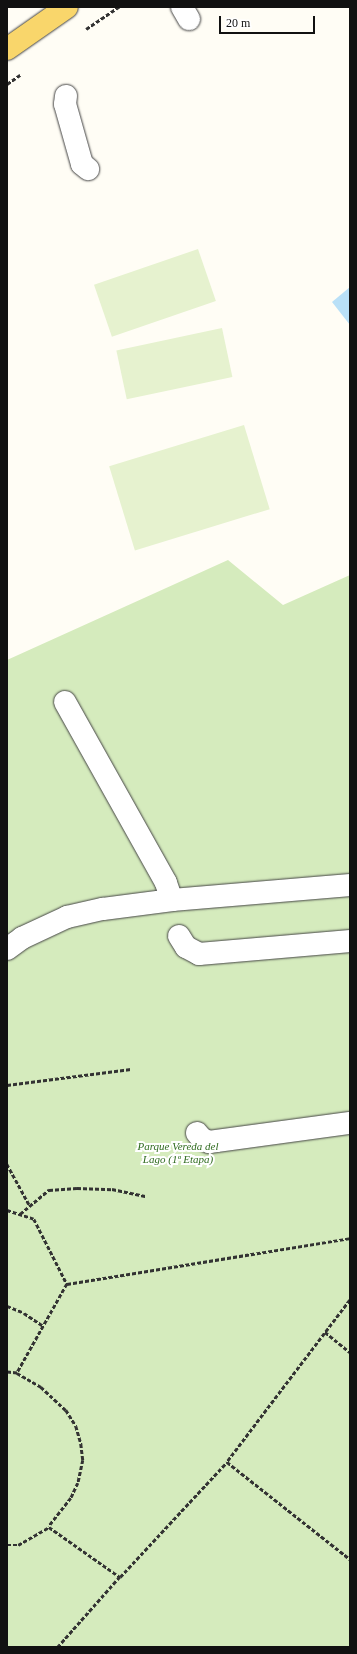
<!DOCTYPE html>
<html>
<head>
<meta charset="utf-8">
<style>
  body { margin:0 }
  #map { position:relative; width:357px; height:1654px; overflow:hidden; background:#fffdf5; font-family:"Times New Roman",serif }
  div>[style] { position:absolute }
  .green>* { inset:0; background:#d5ebbd }
  .pitch>* { inset:0; background:#e6f2cf; transform-origin:0 0 }
  .water>* { inset:0; background:#b9e0f7 }
  .path>* { height:2.5px; margin-top:-1.25px; transform-origin:0; background:repeating-linear-gradient(90deg,#333 0 4px,transparent 0 6px) }
  .roads { filter:drop-shadow(0 0 1px #444) drop-shadow(0 0 1px #444) }
  .minor>* { height:22px; margin:-11px; padding:0 11px; transform-origin:11px; border-radius:11px; background:#fff }
  .major>* { height:22px; margin:-11px; padding:0 11px; transform-origin:11px; border-radius:11px; background:#f9d66b }
  span { translate:-50% -50%; white-space:nowrap; text-align:center; line-height:1.15; -webkit-text-stroke:4px #fff; paint-order:stroke }
  .park-label { font-size:11px; color:#2f6b1f; font-style:italic }
  .frame { position:absolute; inset:0; border:8px solid #111; pointer-events:none }
  .scale { position:absolute; left:219px; top:16px; width:96px; height:18px; box-sizing:border-box; border:2px solid #111; border-top:0; padding-left:5px; font-size:12px; line-height:14px; white-space:nowrap; color:#111; -webkit-text-stroke:3px #fff; paint-order:stroke }
</style>
</head>
<body>
<div id="map">
  <div class="green">
    <i style="clip-path:polygon(228px 560px,283px 605px,350px 575px,350px 1647px,7px 1647px,7px 660px)"></i>
  </div>
  <div class="pitch">
    <i style="left:198px;top:249px;width:55px;height:110px;rotate:71deg"></i>
    <i style="left:222px;top:328px;width:50px;height:108px;rotate:78deg"></i>
    <i style="left:244px;top:425px;width:88px;height:141px;rotate:73deg"></i>
  </div>
  <div class="water">
    <i style="clip-path:polygon(350px 287px,350px 325px,332px 302px)"></i>
  </div>
  <div class="path">
    <i style="left:86px;top:29px;width:40px;rotate:-34deg"></i>
    <i style="left:7px;top:84px;width:16px;rotate:-35deg"></i>
    <i style="left:7px;top:1085px;width:125px;rotate:-7.4deg"></i>
    <i style="left:7px;top:1164px;width:48px;rotate:61.3deg"></i>
    <i style="left:7px;top:1210px;width:28px;rotate:18deg"></i>
    <i style="left:34px;top:1219px;width:73px;rotate:63.1deg"></i>
    <i style="left:67px;top:1284px;width:102px;rotate:119.3deg"></i>
    <i style="left:17px;top:1373px;width:10px;rotate:-174deg"></i>
    <i style="left:20px;top:1214px;width:38px;rotate:-40deg"></i>
    <i style="left:49px;top:1190px;width:28px;rotate:-4deg"></i>
    <i style="left:77px;top:1188px;width:35px;rotate:2deg"></i>
    <i style="left:112px;top:1189px;width:35px;rotate:12deg"></i>
    <i style="left:67px;top:1284px;width:287px;rotate:-9.2deg"></i>
    <i style="left:350px;top:1300px;width:203px;rotate:127.2deg"></i>
    <i style="left:227px;top:1462px;width:157px;rotate:38.3deg"></i>
    <i style="left:7px;top:1306px;width:18px;rotate:22deg"></i>
    <i style="left:24px;top:1313px;width:23px;rotate:34deg"></i>
    <i style="left:325px;top:1332px;width:32px;rotate:39deg"></i>
    <i style="left:17px;top:1373px;width:28px;rotate:30deg"></i>
    <i style="left:41px;top:1387px;width:34px;rotate:43deg"></i>
    <i style="left:66px;top:1410px;width:19px;rotate:58deg"></i>
    <i style="left:76px;top:1426px;width:19px;rotate:74deg"></i>
    <i style="left:81px;top:1444px;width:16px;rotate:83deg"></i>
    <i style="left:83px;top:1460px;width:24px;rotate:102deg"></i>
    <i style="left:78px;top:1483px;width:17px;rotate:115deg"></i>
    <i style="left:71px;top:1498px;width:36px;rotate:128deg"></i>
    <i style="left:7px;top:1545px;width:11px"></i>
    <i style="left:18px;top:1545px;width:36px;rotate:-30deg"></i>
    <i style="left:49px;top:1527px;width:87px;rotate:35.2deg"></i>
    <i style="left:120px;top:1577px;width:94px;rotate:131.5deg"></i>
    <i style="left:120px;top:1577px;width:157px;rotate:-47.1deg"></i>
  </div>
  <div class="roads">
    <div class="minor">
      <i style="left:182px;top:7px;width:14px;rotate:60deg"></i>
      <i style="left:66px;top:96px;width:8px;rotate:97deg"></i>
      <i style="left:65px;top:104px;width:62px;rotate:74.2deg"></i>
      <i style="left:82px;top:164px;width:8px;rotate:40deg"></i>
      <i style="left:65px;top:702px;width:207px;rotate:60.8deg"></i>
      <i style="left:166px;top:883px;width:18px;rotate:71deg"></i>
      <i style="left:179px;top:936px;width:13px;rotate:58deg"></i>
      <i style="left:186px;top:947px;width:15px;rotate:28deg"></i>
      <i style="left:199px;top:954px;width:152px;rotate:-4.9deg"></i>
      <i style="left:7px;top:949px;width:19px;rotate:-36deg"></i>
      <i style="left:22px;top:938px;width:50px;rotate:-25deg"></i>
      <i style="left:67px;top:917px;width:37px;rotate:-13deg"></i>
      <i style="left:103px;top:909px;width:70px;rotate:-7.4deg"></i>
      <i style="left:172px;top:900px;width:179px;rotate:-4.8deg"></i>
      <i style="left:197px;top:1133px;width:8px;rotate:50deg"></i>
      <i style="left:202px;top:1139px;width:8px;rotate:23deg"></i>
      <i style="left:209px;top:1142px;width:142px;rotate:-7.7deg"></i>
    </div>
    <div class="major">
      <i style="left:7px;top:49px;width:73px;rotate:-35deg"></i>
    </div>
  </div>
  <div class="park-label">
    <span style="left:178px;top:1153px">Parque Vereda del<br>Lago (1ª Etapa)</span>
  </div>
  <div class="frame"></div>
  <div class="scale">20 m</div>
</div>
</body>
</html>
